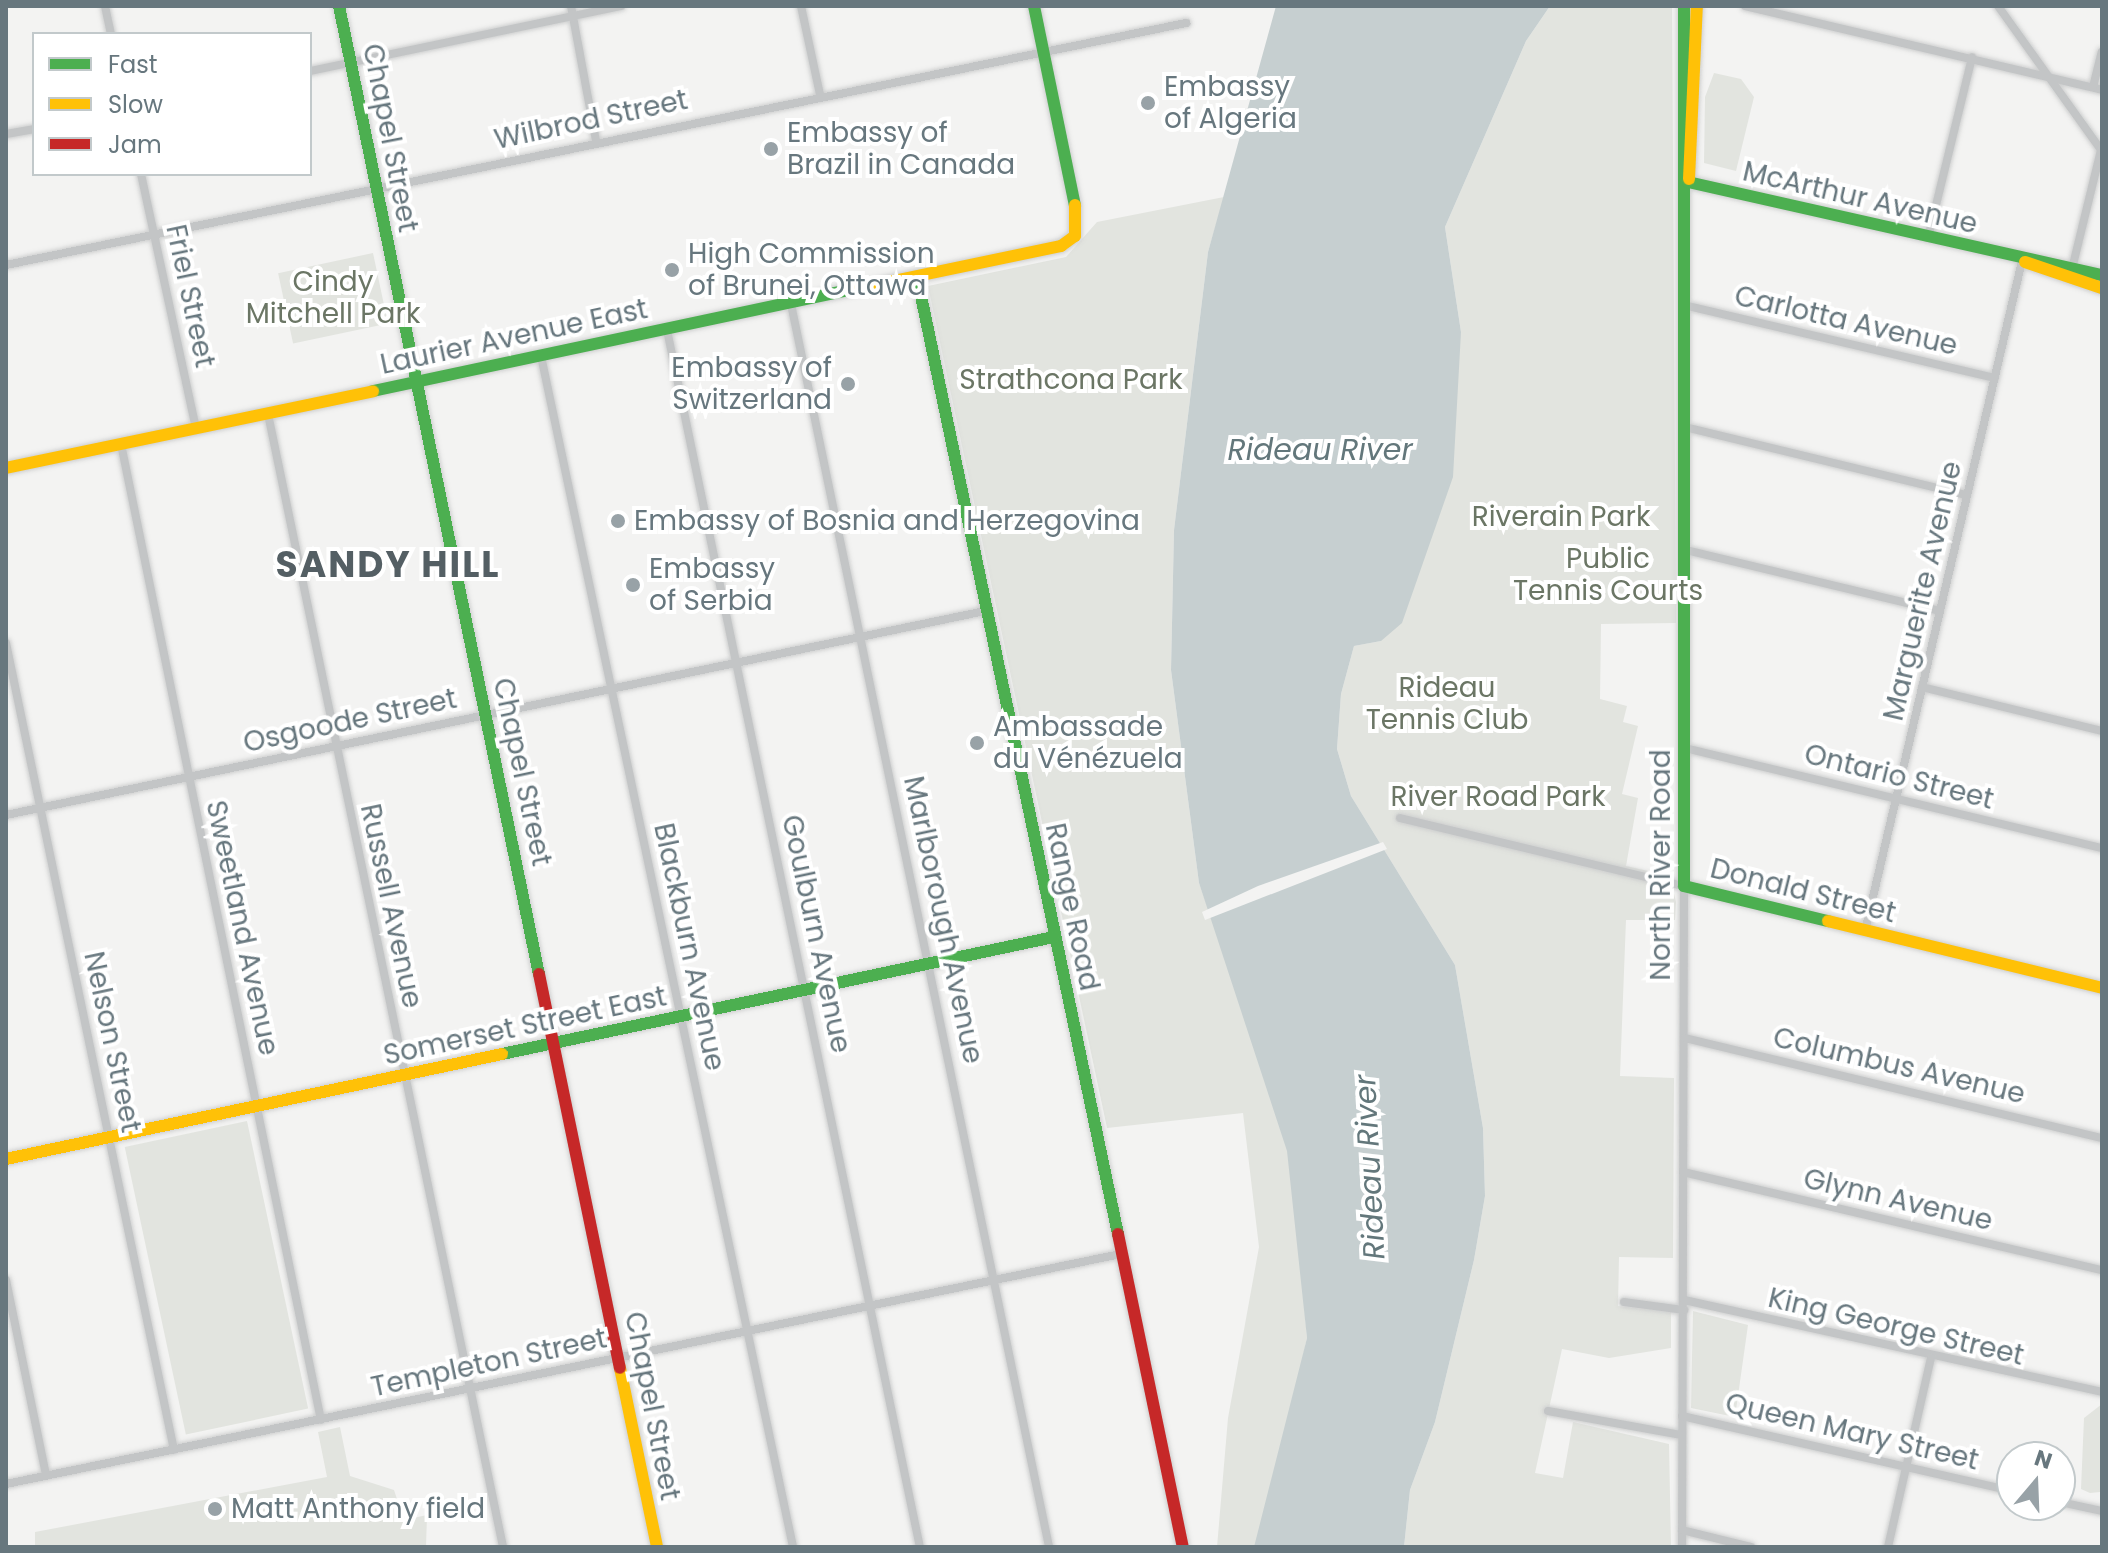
<!DOCTYPE html>
<html>
<head>
<meta charset="utf-8">
<style>
  body { margin:0 }
  #map { position:relative; width:2108px; height:1553px; overflow:hidden; background:#f3f3f2; font-family:Poppins,sans-serif }
  div>[style] { position:absolute }
  .green>* { inset:0; background:#e2e4df; transform-origin:0 0 }
  .water>* { inset:0; background:#c6cfd0 }
  .pier>* { inset:0; background:#f3f3f2 }
  .roads { filter:drop-shadow(0 0 2px #cecfcf) drop-shadow(0 0 2px #cecfcf) }
  .street>* { height:8px; margin:-4px; padding:0 4px; transform-origin:4px; border-radius:4px; background:#c3c5c6 }
  .fast>* { height:12px; margin:-6px; padding:0 6px; transform-origin:6px; border-radius:6px; background:#4caf50 }
  .slow>* { height:12px; margin:-6px; padding:0 6px; transform-origin:6px; border-radius:6px; background:#ffc107 }
  .jam>* { height:12px; margin:-6px; padding:0 6px; transform-origin:6px; border-radius:6px; background:#c62828 }
  .dots>* { width:22px; height:22px; translate:-50% -50%; box-sizing:border-box; border:4px solid #fff; border-radius:50% }
  span { translate:-50% -50%; white-space:nowrap; text-align:center; line-height:1.15; -webkit-text-stroke:8px #fff; paint-order:stroke }
  .poi-label { font-size:28px; color:#67777e }
  .left { translate:0 -50%; text-align:left }
  .right { translate:-100% -50%; text-align:right }
  .street-label { font-size:28px; color:#67777e }
  .park-label { font-size:28px; color:#6b7665 }
  .water-label { font-size:30px; color:#63777b; font-style:italic }
  .district-label { font-size:36px; color:#545f64; font-weight:700; letter-spacing:2px }
  .frame { position:absolute; inset:0; border:8px solid #67777e; pointer-events:none }
  .legend { position:absolute; left:32px; top:32px; width:280px; height:144px; box-sizing:border-box; background:#fff; border:2px solid #c2c9cb; margin:0; padding:10px 14px; list-style:none; font-size:24px; color:#67777e }
  .legend li { display:flex; align-items:center; gap:16px; height:40px }
  .legend b { width:40px; border:2px solid #c2c9cb }
  .north { position:absolute; left:1996px; top:1441px; width:80px; height:80px; box-sizing:border-box; background:#fff; border:2px solid #c2c9cb; border-radius:50%; rotate:19deg; font-size:22px; font-weight:700; line-height:32px; text-align:center; color:#67777e }
  .north::after { content:''; display:block; margin:auto; width:28px; height:36px; background:#98a2a7; clip-path:polygon(50% 0,100% 100%,50% 72%,0 100%) }
</style>
</head>
<body>
<div id="map">
  <div class="green">
    <i style="clip-path:polygon(1550px 6px,1672px 6px,1676px 623px,1601px 624px,1600px 699px,1627px 706px,1623px 722px,1638px 726px,1622px 794px,1638px 798px,1626px 866px,1670px 876px,1676px 902px,1675px 920px,1626px 920px,1620px 1076px,1674px 1078px,1673px 1258px,1619px 1257px,1618px 1306px,1671px 1312px,1671px 1348px,1609px 1358px,1562px 1349px,1535px 1473px,1563px 1478px,1573px 1422px,1669px 1444px,1671px 1547px,1404px 1547px,1410px 1490px,1435px 1422px,1474px 1260px,1485px 1196px,1483px 1128px,1455px 965px,1351px 796px,1337px 749px,1341px 694px,1354px 646px,1381px 641px,1461px 332px,1445px 227px,1526px 41px)"></i>
    <i style="clip-path:polygon(1714px 73px,1741px 79px,1754px 97px,1736px 171px,1704px 163px,1705px 97px)"></i>
    <i style="clip-path:polygon(1224px 197px,1208px 252px,1174px 530px,1171px 670px,1199px 883px,1283px 1122px,1294px 1187px,1307px 1338px,1261px 1547px,1217px 1547px,1228px 1418px,1259px 1247px,1243px 1113px,1107px 1128px,928px 286px,1066px 257px,1097px 222px)"></i>
    <i style="left:373px;top:253px;width:72px;height:97px;rotate:78deg"></i>
    <i style="left:247px;top:1121px;width:294px;height:125px;rotate:78deg"></i>
    <i style="clip-path:polygon(1693px 1311px,1748px 1325px,1735px 1417px,1691px 1408px)"></i>
    <i style="clip-path:polygon(2102px 1404px,2102px 1482px,2100px 1492px,2090px 1493px,2081px 1489px,2084px 1418px)"></i>
    <i style="clip-path:polygon(340px 1427px,350px 1476px,394px 1490px,404px 1520px,427px 1515px,426px 1547px,35px 1547px,35px 1532px,327px 1477px,318px 1432px)"></i>
  </div>
  <div class="water">
    <i style="clip-path:polygon(1276px 6px,1550px 6px,1526px 41px,1445px 227px,1461px 332px,1453px 477px,1402px 623px,1381px 641px,1354px 646px,1341px 694px,1337px 749px,1351px 796px,1455px 965px,1483px 1128px,1485px 1196px,1474px 1260px,1435px 1422px,1410px 1490px,1404px 1547px,1254px 1547px,1307px 1338px,1287px 1151px,1199px 883px,1171px 670px,1174px 530px,1208px 252px)"></i>
  </div>
  <div class="pier">
    <i style="clip-path:polygon(1383px 842px,1387px 849px,1205px 920px,1202px 912px,1258px 886px)"></i>
  </div>
  <div class="roads">
    <div class="street">
      <i style="left:105px;top:6px;width:29px;rotate:78deg"></i>
      <i style="left:571px;top:6px;width:137px;rotate:79.5deg"></i>
      <i style="left:801px;top:6px;width:91px;rotate:77.9deg"></i>
      <i style="left:1745px;top:6px;width:367px;rotate:13.2deg"></i>
      <i style="left:1998px;top:6px;width:178px;rotate:54.4deg"></i>
      <i style="left:310px;top:71px;width:318px;rotate:-11.8deg"></i>
      <i style="left:2093px;top:87px;width:36px;rotate:-76deg"></i>
      <i style="left:6px;top:134px;width:28px;rotate:-10deg"></i>
      <i style="left:141px;top:174px;width:260px;rotate:77.8deg"></i>
      <i style="left:1928px;top:238px;width:186px;rotate:-76.3deg"></i>
      <i style="left:6px;top:265px;width:1205px;rotate:-11.59deg"></i>
      <i style="left:2071px;top:273px;width:127px;rotate:-76.3deg"></i>
      <i style="left:791px;top:304px;width:1269px;rotate:78.27deg"></i>
      <i style="left:1688px;top:306px;width:315px;rotate:13.2deg"></i>
      <i style="left:667px;top:330px;width:1243px;rotate:78.26deg"></i>
      <i style="left:541px;top:356px;width:1217px;rotate:78.05deg"></i>
      <i style="left:268px;top:414px;width:1157px;rotate:78.28deg"></i>
      <i style="left:1685px;top:427px;width:290px;rotate:13.6deg"></i>
      <i style="left:121px;top:444px;width:996px;rotate:78.42deg"></i>
      <i style="left:1686px;top:550px;width:261px;rotate:13.5deg"></i>
      <i style="left:6px;top:643px;width:824px;rotate:78.24deg"></i>
      <i style="left:1922px;top:687px;width:185px;rotate:13.7deg"></i>
      <i style="left:1685px;top:748px;width:429px;rotate:13.5deg"></i>
      <i style="left:6px;top:815px;width:1000px;rotate:-11.77deg"></i>
      <i style="left:1400px;top:818px;width:292px;rotate:13.5deg"></i>
      <i style="left:1684px;top:886px;width:661px;rotate:90.17deg"></i>
      <i style="left:1865px;top:931px;width:688px;rotate:-76.81deg"></i>
      <i style="left:1685px;top:1038px;width:429px;rotate:13.5deg"></i>
      <i style="left:1683px;top:1172px;width:430px;rotate:13.2deg"></i>
      <i style="left:6px;top:1280px;width:199px;rotate:78.4deg"></i>
      <i style="left:1684px;top:1300px;width:428px;rotate:12.4deg"></i>
      <i style="left:1624px;top:1302px;width:61px;rotate:7.6deg"></i>
      <i style="left:1548px;top:1411px;width:136px;rotate:10.2deg"></i>
      <i style="left:1682px;top:1416px;width:338px;rotate:12.8deg"></i>
      <i style="left:6px;top:1484px;width:1138px;rotate:-11.66deg"></i>
      <i style="left:2060px;top:1502px;width:43px;rotate:12.1deg"></i>
      <i style="left:1682px;top:1530px;width:71px;rotate:13.8deg"></i>
      <i style="left:1888px;top:1547px;width:194px;rotate:-77.2deg"></i>
    </div>
    <div class="fast">
      <i style="left:339px;top:6px;width:988px;rotate:78.33deg"></i>
      <i style="left:1034px;top:6px;width:203px;rotate:78.4deg"></i>
      <i style="left:1684px;top:6px;width:880px;rotate:90deg"></i>
      <i style="left:1684px;top:886px;width:148px;rotate:13.7deg"></i>
      <i style="left:1688px;top:182px;width:424px;rotate:12.7deg"></i>
      <i style="left:917px;top:277px;width:978px;rotate:78.14deg"></i>
      <i style="left:373px;top:391px;width:488px;rotate:-12deg"></i>
      <i style="left:502px;top:1054px;width:564px;rotate:-11.97deg"></i>
    </div>
    <div class="slow">
      <i style="left:1689px;top:179px;width:173px;rotate:-87.4deg"></i>
      <i style="left:2025px;top:262px;width:81px;rotate:18.7deg"></i>
      <i style="left:850px;top:290px;width:216px;rotate:-11.8deg"></i>
      <i style="left:1061px;top:246px;width:17px;rotate:-36deg"></i>
      <i style="left:1075px;top:236px;width:31px;rotate:-90deg"></i>
      <i style="left:6px;top:468px;width:375px;rotate:-11.8deg"></i>
      <i style="left:1828px;top:921px;width:282px;rotate:13.7deg"></i>
      <i style="left:6px;top:1159px;width:507px;rotate:-11.95deg"></i>
      <i style="left:620px;top:1368px;width:183px;rotate:78.3deg"></i>
    </div>
    <div class="jam">
      <i style="left:539px;top:974px;width:402px;rotate:78.4deg"></i>
      <i style="left:1118px;top:1234px;width:320px;rotate:78.3deg"></i>
    </div>
  </div>
  <div class="dots">
    <i style="left:1148px;top:103px;background:#98a2a7"></i>
    <i style="left:771px;top:149px;background:#98a2a7"></i>
    <i style="left:672px;top:270px;background:#98a2a7"></i>
    <i style="left:848px;top:384px;background:#98a2a7"></i>
    <i style="left:618px;top:521px;background:#98a2a7"></i>
    <i style="left:633px;top:585px;background:#98a2a7"></i>
    <i style="left:977px;top:743px;background:#98a2a7"></i>
    <i style="left:215px;top:1509px;background:#98a2a7"></i>
  </div>
  <div class="poi-label">
    <span class="left" style="left:1164px;top:103px">Embassy<br>of Algeria</span>
    <span class="left" style="left:787px;top:149px">Embassy of<br>Brazil in Canada</span>
    <span class="left" style="left:688px;top:270px">High Commission<br>of Brunei, Ottawa</span>
    <span class="right" style="left:832px;top:384px">Embassy of<br>Switzerland</span>
    <span class="left" style="left:634px;top:521px">Embassy of Bosnia and Herzegovina</span>
    <span class="left" style="left:649px;top:585px">Embassy<br>of Serbia</span>
    <span class="left" style="left:993px;top:743px">Ambassade<br>du Vénézuela</span>
    <span class="left" style="left:231px;top:1509px">Matt Anthony field</span>
  </div>
  <div class="street-label">
    <span style="left:591px;top:120px;rotate:-12deg">Wilbrod Street</span>
    <span style="left:390px;top:138px;rotate:79deg">Chapel Street</span>
    <span style="left:1860px;top:198px;rotate:13deg">McArthur Avenue</span>
    <span style="left:190px;top:296px;rotate:78deg">Friel Street</span>
    <span style="left:1846px;top:321px;rotate:13deg">Carlotta Avenue</span>
    <span style="left:514px;top:337px;rotate:-12deg">Laurier Avenue East</span>
    <span style="left:1923px;top:591px;rotate:-77deg">Marguerite Avenue</span>
    <span style="left:350px;top:721px;rotate:-12deg">Osgoode Street</span>
    <span style="left:522px;top:772px;rotate:78deg">Chapel Street</span>
    <span style="left:1899px;top:777px;rotate:14deg">Ontario Street</span>
    <span style="left:1661px;top:865px;rotate:-90deg">North River Road</span>
    <span style="left:1803px;top:891px;rotate:14deg">Donald Street</span>
    <span style="left:391px;top:906px;rotate:78deg">Russell Avenue</span>
    <span style="left:1072px;top:907px;rotate:78deg">Range Road</span>
    <span style="left:943px;top:920px;rotate:78deg">Marlborough Avenue</span>
    <span style="left:242px;top:928px;rotate:78deg">Sweetland Avenue</span>
    <span style="left:816px;top:934px;rotate:78deg">Goulburn Avenue</span>
    <span style="left:689px;top:947px;rotate:78deg">Blackburn Avenue</span>
    <span style="left:525px;top:1026px;rotate:-12deg">Somerset Street East</span>
    <span style="left:112px;top:1042px;rotate:78deg">Nelson Street</span>
    <span style="left:1899px;top:1066px;rotate:13deg">Columbus Avenue</span>
    <span style="left:1898px;top:1200px;rotate:13deg">Glynn Avenue</span>
    <span style="left:1896px;top:1327px;rotate:13deg">King George Street</span>
    <span style="left:489px;top:1363px;rotate:-12deg">Templeton Street</span>
    <span style="left:652px;top:1406px;rotate:79deg">Chapel Street</span>
    <span style="left:1852px;top:1432px;rotate:13deg">Queen Mary Street</span>
  </div>
  <div class="park-label">
    <span style="left:333px;top:298px">Cindy<br>Mitchell Park</span>
    <span style="left:1071px;top:380px">Strathcona Park</span>
    <span style="left:1561px;top:517px">Riverain Park</span>
    <span style="left:1608px;top:575px">Public<br>Tennis Courts</span>
    <span style="left:1447px;top:704px">Rideau<br>Tennis Club</span>
    <span style="left:1498px;top:797px">River Road Park</span>
  </div>
  <div class="water-label">
    <span style="left:1320px;top:450px">Rideau River</span>
    <span style="left:1370px;top:1167px;rotate:-93deg">Rideau River</span>
  </div>
  <div class="district-label">
    <span style="left:388px;top:565px">SANDY HILL</span>
  </div>
  <div class="frame"></div>
  <ul class="legend">
  <li><b style="height:10px;background:#4caf50"></b>Fast</li>
  <li><b style="height:10px;background:#ffc107"></b>Slow</li>
  <li><b style="height:10px;background:#c62828"></b>Jam</li>
  </ul>
  <div class="north">N</div>
</div>
</body>
</html>
